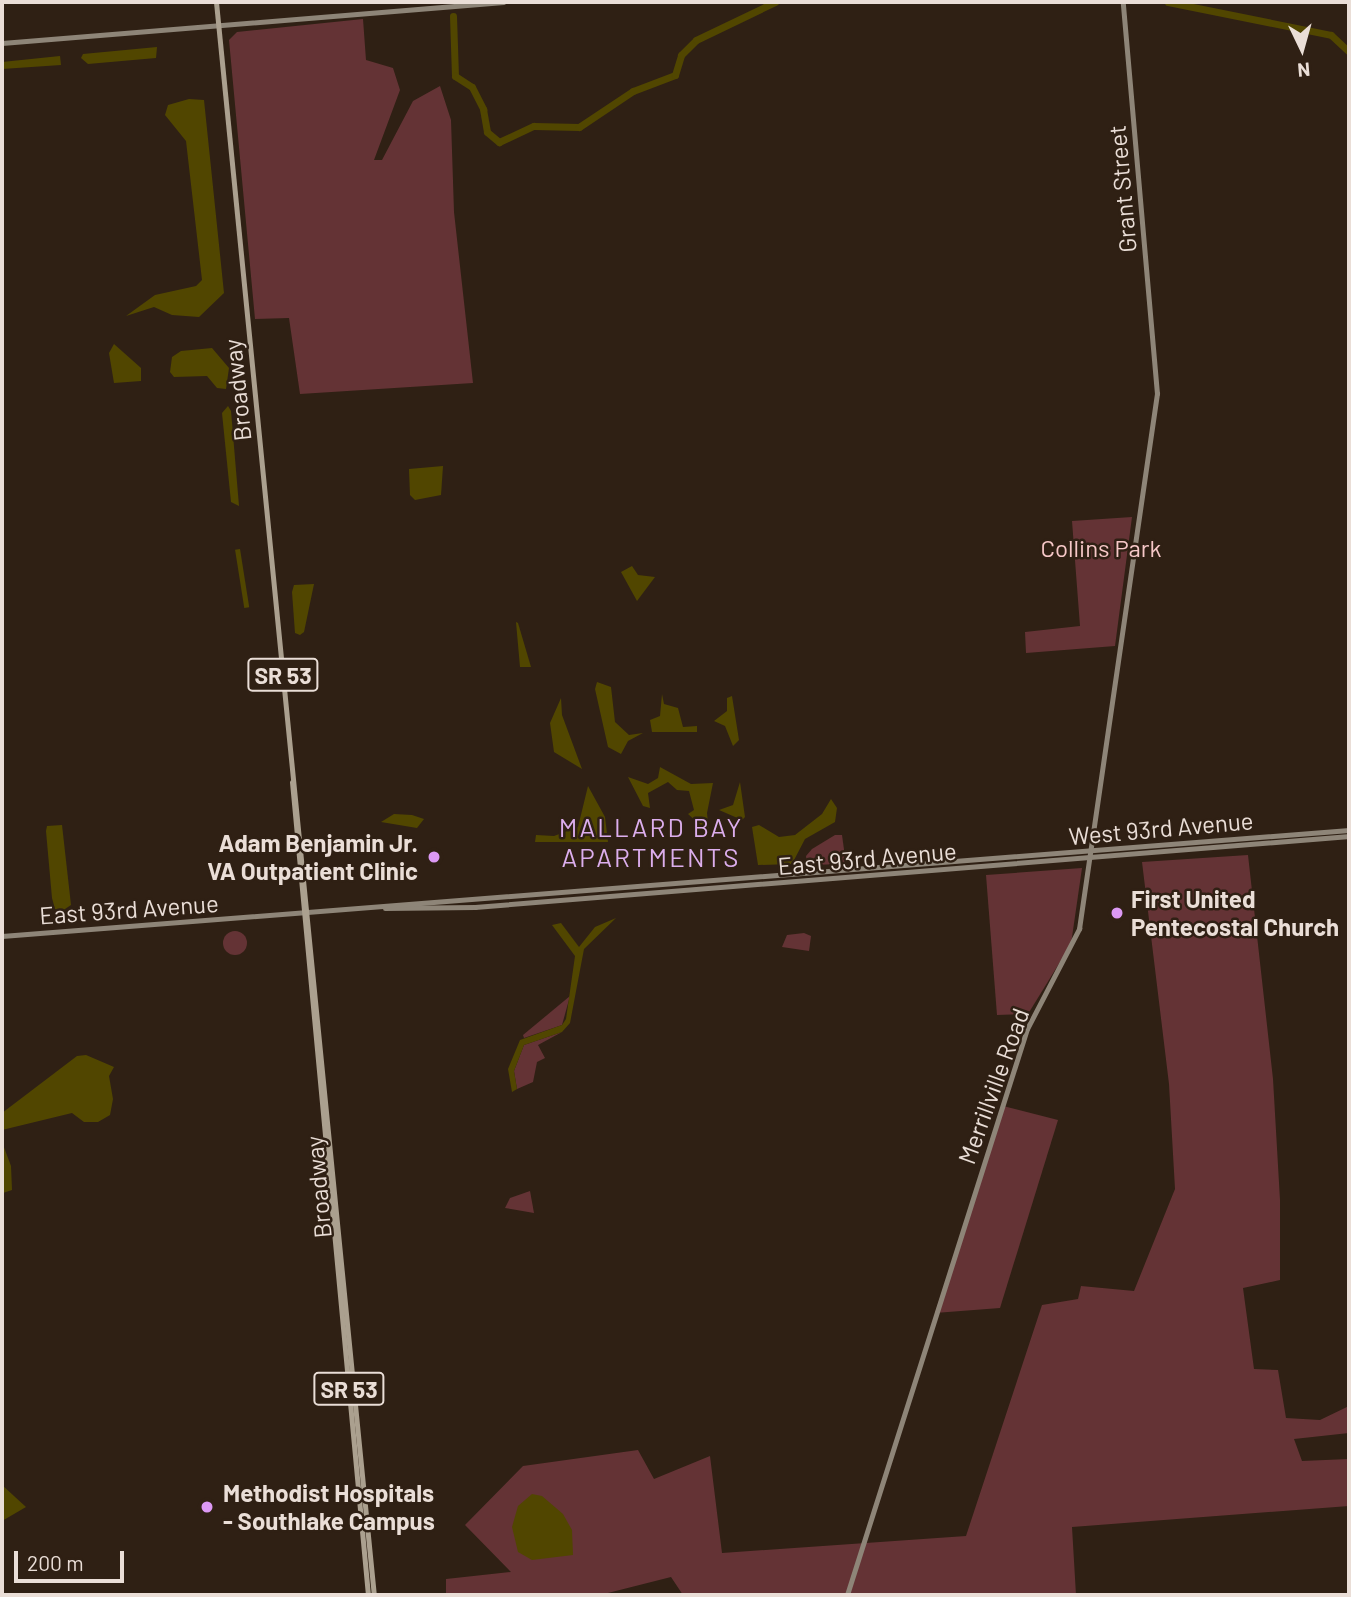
<!DOCTYPE html>
<html>
<head>
<meta charset="utf-8">
<style>
  body { margin:0 }
  #map { position:relative; width:1351px; height:1597px; overflow:hidden; background:#2f2014; font-family:Barlow,sans-serif }
  div>[style] { position:absolute }
  .green>* { inset:0; background:#643335 }
  .round { border-radius:50% }
  .water>* { inset:0; background:#514600; transform-origin:0 0 }
  .river>* { height:7px; margin:-3.5px; padding:0 3.5px; transform-origin:3.5px; border-radius:3.5px; background:#514600 }
  .secondary>* { height:4.5px; margin:-2.25px; padding:0 2.25px; transform-origin:2.25px; border-radius:2.25px; background:#8e8578 }
  .primary>* { height:5px; margin:-2.5px; padding:0 2.5px; transform-origin:2.5px; border-radius:2.5px; background:#aba08f }
  .dots>* { width:19px; height:19px; translate:-50% -50%; box-sizing:border-box; border:4px solid #2f2014; border-radius:50% }
  span { translate:-50% -50%; white-space:nowrap; text-align:center; line-height:1.15; -webkit-text-stroke:5px #2f2014; paint-order:stroke }
  .shield-label span { padding:2px 5px; background:#2f2014; border:2px solid; border-radius:5px; -webkit-text-stroke-width:0 }
  .shield-label { font-size:23px; color:#eaded7; font-weight:700 }
  .street-label { font-size:24px; color:#eaded7 }
  .park-label { font-size:24px; color:#f7c8c8 }
  .poi-label { font-size:24px; color:#eaded7; font-weight:700 }
  .right { translate:-100% -50%; text-align:right }
  .left { translate:0 -50%; text-align:left }
  .neighbourhood-label { font-size:26px; color:#dcaeed; letter-spacing:2px }
  .frame { position:absolute; inset:0; border:4px solid #eaded7; pointer-events:none }
  .north { position:absolute; left:1267px; top:14px; width:70px; height:70px; -webkit-text-stroke:5px #2f2014; paint-order:stroke; rotate:175deg; font-size:19px; font-weight:700; line-height:28px; text-align:center; color:#eaded7 }
  .north::after { content:''; display:block; margin:auto; width:24px; height:32px; background:#eaded7; clip-path:polygon(50% 0,100% 100%,50% 72%,0 100%) }
  .scale { position:absolute; left:14px; top:1551px; width:110px; height:32px; box-sizing:border-box; border:4px solid #eaded7; border-top:0; padding-left:9px; font-size:21px; line-height:24px; white-space:nowrap; color:#eaded7; -webkit-text-stroke:5px #2f2014; paint-order:stroke }
</style>
</head>
<body>
<div id="map">
  <div class="green">
    <i style="clip-path:polygon(363px 19px,366px 60px,393px 68px,400px 90px,374px 160px,382px 160px,413px 101px,440px 86px,451px 120px,454px 212px,473px 383px,300px 394px,289px 318px,255px 319px,229px 40px,237px 32px)"></i>
    <i style="clip-path:polygon(1132px 517px,1115px 646px,1026px 653px,1025px 632px,1080px 626px,1072px 521px)"></i>
    <i style="clip-path:polygon(835px 835px,842px 835px,846px 864px,807px 865px,806px 856px,812px 849px)"></i>
    <i style="clip-path:polygon(1248px 855px,1273px 1079px,1280px 1200px,1280px 1280px,1243px 1288px,1254px 1369px,1278px 1370px,1286px 1418px,1320px 1420px,1349px 1406px,1349px 1433px,1294px 1439px,1302px 1461px,1349px 1459px,1349px 1506px,1072px 1527px,1076px 1595px,683px 1595px,671px 1577px,600px 1595px,446px 1595px,446px 1579px,511px 1572px,465px 1525px,523px 1466px,638px 1450px,654px 1479px,710px 1456px,722px 1553px,966px 1536px,1042px 1305px,1078px 1299px,1081px 1286px,1134px 1291px,1175px 1189px,1169px 1084px,1142px 862px)"></i>
    <i style="clip-path:polygon(1082px 868px,1071px 944px,1028px 1014px,997px 1015px,986px 875px)"></i>
    <i class="round" style="left:223px;top:931px;width:24px;height:24px"></i>
    <i style="clip-path:polygon(804px 933px,811px 936px,809px 951px,782px 947px,787px 935px)"></i>
    <i style="clip-path:polygon(570px 996px,562px 1025px,524px 1038px,523px 1035px)"></i>
    <i style="clip-path:polygon(562px 1032px,538px 1045px,545px 1058px,537px 1062px,533px 1082px,517px 1089px,514px 1071px,524px 1045px)"></i>
    <i style="clip-path:polygon(1003px 1106px,1058px 1120px,1000px 1308px,935px 1313px)"></i>
    <i style="clip-path:polygon(530px 1191px,534px 1213px,505px 1208px,510px 1198px)"></i>
  </div>
  <div class="water">
    <i style="clip-path:polygon(157px 47px,156px 58px,88px 64px,81px 58px,83px 54px)"></i>
    <i style="clip-path:polygon(60px 56px,61px 65px,2px 69px,2px 62px)"></i>
    <i style="clip-path:polygon(189px 99px,204px 100px,224px 293px,199px 317px,172px 315px,154px 307px,126px 316px,155px 295px,196px 286px,202px 280px,186px 141px,165px 115px,168px 105px)"></i>
    <i style="clip-path:polygon(114px 344px,141px 368px,141px 381px,114px 383px,109px 353px)"></i>
    <i style="clip-path:polygon(212px 348px,229px 368px,226px 389px,217px 388px,207px 376px,174px 377px,170px 372px,172px 357px,181px 351px)"></i>
    <i style="clip-path:polygon(228px 406px,231px 411px,239px 506px,231px 502px,222px 413px)"></i>
    <i style="clip-path:polygon(443px 466px,441px 495px,415px 500px,410px 495px,409px 469px)"></i>
    <i style="left:240px;top:549px;width:59px;height:5px;rotate:81deg"></i>
    <i style="clip-path:polygon(632px 566px,638px 575px,655px 577px,637px 601px,621px 572px)"></i>
    <i style="clip-path:polygon(314px 584px,304px 632px,300px 635px,295px 633px,292px 592px,294px 585px)"></i>
    <i style="clip-path:polygon(516px 622px,518px 623px,531px 667px,520px 667px)"></i>
    <i style="clip-path:polygon(597px 682px,611px 687px,615px 722px,629px 735px,643px 733px,628px 741px,621px 754px,608px 747px,595px 689px)"></i>
    <i style="clip-path:polygon(662px 694px,664px 704px,678px 708px,683px 727px,697px 726px,697px 732px,652px 732px,650px 720px,660px 716px)"></i>
    <i style="clip-path:polygon(732px 696px,739px 740px,733px 746px,725px 726px,714px 721px,727px 711px,727px 698px)"></i>
    <i style="clip-path:polygon(561px 698px,562px 715px,582px 769px,554px 752px,550px 723px)"></i>
    <i style="clip-path:polygon(660px 767px,691px 784px,713px 783px,707px 813px,709px 833px,688px 814px,694px 810px,689px 791px,677px 790px,668px 782px,648px 793px,650px 808px,643px 806px,628px 777px,648px 784px,658px 778px)"></i>
    <i style="clip-path:polygon(740px 782px,745px 817px,742px 820px,719px 810px,733px 805px)"></i>
    <i style="clip-path:polygon(588px 786px,605px 817px,608px 842px,535px 842px,536px 835px,554px 836px,578px 827px)"></i>
    <i style="clip-path:polygon(831px 799px,837px 808px,835px 822px,805px 839px,792px 864px,758px 865px,752px 827px,759px 825px,779px 837px,795px 835px,822px 814px)"></i>
    <i style="clip-path:polygon(394px 814px,412px 815px,424px 819px,417px 828px,381px 822px)"></i>
    <i style="clip-path:polygon(62px 825px,71px 905px,62px 911px,55px 909px,52px 898px,46px 831px,47px 826px)"></i>
    <i style="clip-path:polygon(616px 918px,584px 949px,570px 1023px,562px 1032px,524px 1045px,514px 1071px,517px 1089px,512px 1092px,508px 1069px,520px 1040px,562px 1025px,566px 1019px,575px 956px,552px 925px,561px 923px,579px 947px,595px 927px)"></i>
    <i style="clip-path:polygon(86px 1055px,114px 1067px,109px 1076px,113px 1099px,110px 1115px,98px 1122px,84px 1122px,72px 1113px,2px 1130px,2px 1113px,77px 1056px)"></i>
    <i style="clip-path:polygon(2px 1142px,11px 1166px,12px 1190px,3px 1193px)"></i>
    <i style="clip-path:polygon(2px 1485px,26px 1507px,2px 1521px)"></i>
    <i style="clip-path:polygon(532px 1494px,542px 1496px,563px 1514px,572px 1530px,573px 1555px,532px 1560px,518px 1552px,512px 1527px,518px 1506px)"></i>
  </div>
  <div class="river">
    <i style="left:1168px;top:2px;width:166px;rotate:11.4deg"></i>
    <i style="left:1331px;top:35px;width:25px;rotate:43deg"></i>
    <i style="left:453px;top:16px;width:60px;rotate:88.1deg"></i>
    <i style="left:455px;top:76px;width:20px;rotate:33deg"></i>
    <i style="left:472px;top:87px;width:25px;rotate:63deg"></i>
    <i style="left:483px;top:109px;width:23px;rotate:80deg"></i>
    <i style="left:487px;top:132px;width:16px;rotate:40deg"></i>
    <i style="left:499px;top:142px;width:38px;rotate:-25deg"></i>
    <i style="left:534px;top:126px;width:45px;rotate:1.3deg"></i>
    <i style="left:579px;top:127px;width:65px;rotate:-33.7deg"></i>
    <i style="left:633px;top:91px;width:45px;rotate:-20.9deg"></i>
    <i style="left:675px;top:75px;width:21px;rotate:-73deg"></i>
    <i style="left:681px;top:55px;width:21px;rotate:-45deg"></i>
    <i style="left:696px;top:40px;width:88px;rotate:-25.7deg"></i>
  </div>
  <div class="secondary">
    <i style="left:2px;top:43px;width:503px;rotate:-4.68deg"></i>
    <i style="left:385px;top:908px;width:90px;rotate:-0.6deg"></i>
    <i style="left:475px;top:907px;width:877px;rotate:-4.64deg"></i>
    <i style="left:2px;top:936px;width:1351px;rotate:-4.5deg"></i>
    <i style="left:847px;top:1595px;width:594px;rotate:-72.36deg"></i>
    <i style="left:1027px;top:1029px;width:113px;rotate:-62.5deg"></i>
    <i style="left:1079px;top:929px;width:541px;rotate:-81.71deg"></i>
    <i style="left:1157px;top:394px;width:393px;rotate:-95deg"></i>
  </div>
  <div class="primary">
    <i style="left:216px;top:2px;width:1601px;rotate:84.34deg"></i>
    <i style="left:292px;top:782px;width:817px;rotate:84.66deg"></i>
  </div>
  <div class="dots">
    <i style="left:434px;top:857px;background:#dc99f4"></i>
    <i style="left:1117px;top:913px;background:#dc99f4"></i>
    <i style="left:207px;top:1507px;background:#dc99f4"></i>
  </div>
  <div class="shield-label">
    <span style="left:283px;top:675px">SR 53</span>
    <span style="left:349px;top:1389px">SR 53</span>
  </div>
  <div class="street-label">
    <span style="left:1122px;top:189px;rotate:-95deg">Grant Street</span>
    <span style="left:237px;top:390px;rotate:-96deg">Broadway</span>
    <span style="left:1161px;top:828px;rotate:-5deg">West 93rd Avenue</span>
    <span style="left:867px;top:858px;rotate:-5deg">East 93rd Avenue</span>
    <span style="left:129px;top:909px;rotate:-4deg">East 93rd Avenue</span>
    <span style="left:993px;top:1086px;rotate:-70deg">Merrillville Road</span>
    <span style="left:318px;top:1187px;rotate:-95deg">Broadway</span>
  </div>
  <div class="park-label">
    <span style="left:1101px;top:548px">Collins Park</span>
  </div>
  <div class="poi-label">
    <span class="right" style="left:418px;top:857px">Adam Benjamin Jr.<br>VA Outpatient Clinic</span>
    <span class="left" style="left:1131px;top:913px">First United<br>Pentecostal Church</span>
    <span class="left" style="left:223px;top:1507px">Methodist Hospitals<br>- Southlake Campus</span>
  </div>
  <div class="neighbourhood-label">
    <span style="left:651px;top:842px">MALLARD BAY<br>APARTMENTS</span>
  </div>
  <div class="frame"></div>
  <div class="north">N</div>
  <div class="scale">200 m</div>
</div>
</body>
</html>
